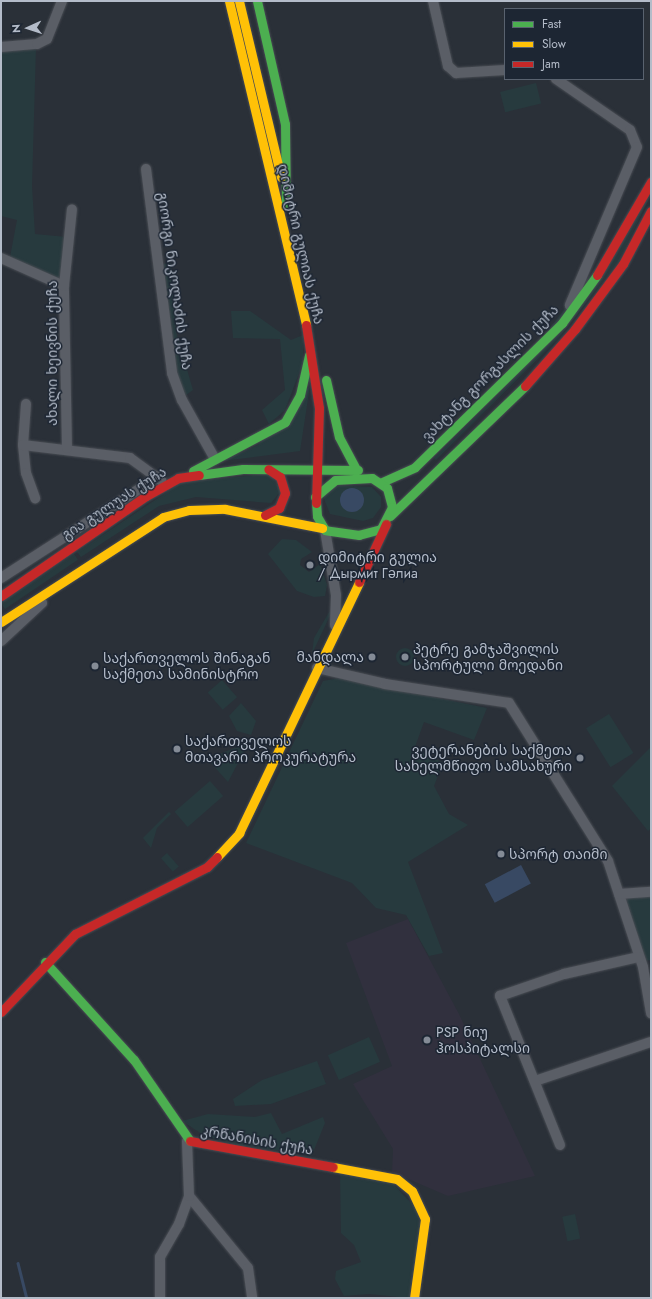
<!DOCTYPE html>
<html>
<head>
<meta charset="utf-8">
<style>
  body { margin:0 }
  #map { position:relative; width:652px; height:1299px; overflow:hidden; background:#2a3038; font-family:Jost,"Noto Sans Georgian",sans-serif }
  div>[style] { position:absolute }
  .medical>* { inset:0; background:#31303e }
  .green>* { inset:0; background:#273a3e; transform-origin:0 0 }
  .round { border-radius:50% }
  .water>* { inset:0; background:#384963; transform-origin:0 0 }
  .stream>* { height:2.5px; margin:-1.25px; padding:0 1.25px; transform-origin:1.25px; border-radius:1.25px; background:#384963 }
  .roads { filter:drop-shadow(0 0 1px #484c53) drop-shadow(0 0 1px #484c53) }
  .street>* { height:10px; margin:-5px; padding:0 5px; transform-origin:5px; border-radius:5px; background:#5a5e66 }
  .fast>* { height:9px; margin:-4.5px; padding:0 4.5px; transform-origin:4.5px; border-radius:4.5px; background:#4caf50 }
  .slow>* { height:9px; margin:-4.5px; padding:0 4.5px; transform-origin:4.5px; border-radius:4.5px; background:#ffc107 }
  .jam>* { height:9px; margin:-4.5px; padding:0 4.5px; transform-origin:4.5px; border-radius:4.5px; background:#c62828 }
  .dots>* { width:11px; height:11px; translate:-50% -50%; box-sizing:border-box; border:2px solid #1d2633; border-radius:50% }
  span { translate:-50% -50%; white-space:nowrap; text-align:center; line-height:1.15; -webkit-text-stroke:3px #1d2633; paint-order:stroke }
  .street-label { font-size:14px; color:#b4bcc9 }
  .poi-label { font-size:14px; color:#b4bcc9 }
  .left { translate:0 -50%; text-align:left }
  .right { translate:-100% -50%; text-align:right }
  .frame { position:absolute; inset:0; border:2px solid #b4bcc9; pointer-events:none }
  .legend { position:absolute; left:504px; top:8px; width:140px; height:72px; box-sizing:border-box; background:#1d2633; border:1px solid #59626f; margin:0; padding:5px 7px; list-style:none; font-size:12px; color:#b4bcc9 }
  .legend li { display:flex; align-items:center; gap:8px; height:20px }
  .legend b { width:20px; border:1px solid #59626f }
  .north { position:absolute; left:8px; top:8px; width:40px; height:40px; -webkit-text-stroke:3px #1d2633; paint-order:stroke; rotate:267deg; font-size:11px; font-weight:700; line-height:16px; text-align:center; color:#b4bcc9 }
  .north::after { content:''; display:block; margin:auto; width:14px; height:18px; background:#b4bcc9; clip-path:polygon(50% 0,100% 100%,50% 72%,0 100%) }
</style>
</head>
<body>
<div id="map">
  <div class="medical">
    <i style="clip-path:polygon(408px 919px,459px 1014px,535px 1176px,448px 1196px,392px 1172px,393px 1149px,353px 1084px,392px 1066px,346px 943px)"></i>
  </div>
  <div class="green">
    <i style="clip-path:polygon(36px 46px,32px 186px,35px 234px,67px 237px,60px 280px,10px 257px,17px 220px,1px 216px,1px 50px)"></i>
    <i style="left:536px;top:83px;width:21px;height:37px;rotate:76deg"></i>
    <i style="clip-path:polygon(651px 195px,619px 261px,558px 339px,436px 460px,434px 458px,502px 391px)"></i>
    <i style="clip-path:polygon(171px 263px,176px 332px,193px 390px,182px 398px,173px 373px,161px 264px)"></i>
    <i style="clip-path:polygon(231px 311px,250px 311px,291px 340px,303px 335px,303px 363px,285px 410px,269px 424px,262px 410px,285px 390px,280px 339px,233px 338px)"></i>
    <i style="clip-path:polygon(310px 386px,300px 451px,222px 461px,258px 445px)"></i>
    <i style="clip-path:polygon(270px 474px,281px 491px,271px 503px,196px 497px,159px 506px,81px 557px,77px 552px,182px 482px)"></i>
    <i style="clip-path:polygon(328px 485px,372px 487px,381px 497px,381px 507px,373px 518px,363px 521px,330px 514px,323px 496px)"></i>
    <i style="clip-path:polygon(282px 539px,296px 540px,312px 552px,301px 559px,300px 565px,309px 572px,320px 564px,327px 585px,325px 596px,314px 597px,297px 591px,268px 554px)"></i>
    <i style="left:74px;top:554px;width:7px;height:88px;rotate:56deg"></i>
    <i style="clip-path:polygon(332px 607px,333px 609px,312px 654px,314px 638px)"></i>
    <i class="round" style="left:396px;top:648px;width:18px;height:18px"></i>
    <i style="clip-path:polygon(339px 678px,487px 708px,474px 740px,424px 722px,415px 747px,443px 763px,434px 786px,449px 814px,468px 825px,408px 862px,443px 953px,429px 956px,406px 915px,376px 908px,352px 883px,246px 843px,323px 681px)"></i>
    <i style="left:222px;top:680px;width:23px;height:19px;rotate:49deg"></i>
    <i style="clip-path:polygon(241px 703px,256px 721px,251px 735px,237px 731px,229px 716px)"></i>
    <i style="left:609px;top:714px;width:46px;height:27px;rotate:58deg"></i>
    <i style="clip-path:polygon(245px 744px,247px 746px,228px 782px,211px 763px,219px 754px)"></i>
    <i style="clip-path:polygon(651px 747px,651px 828px,648px 831px,612px 786px)"></i>
    <i style="left:210px;top:781px;width:20px;height:47px;rotate:49deg"></i>
    <i style="clip-path:polygon(169px 812px,171px 814px,157px 828px,151px 848px,143px 838px)"></i>
    <i style="left:167px;top:853px;width:18px;height:8px;rotate:49deg"></i>
    <i style="clip-path:polygon(651px 895px,651px 960px,643px 961px,625px 897px)"></i>
    <i style="left:369px;top:1037px;width:27px;height:45px;rotate:66deg"></i>
    <i style="clip-path:polygon(317px 1061px,326px 1084px,271px 1104px,235px 1106px,233px 1099px,262px 1080px)"></i>
    <i style="clip-path:polygon(271px 1113px,282px 1134px,323px 1117px,325px 1123px,312px 1155px,236px 1145px,205px 1136px,182px 1121px,208px 1114px,255px 1117px)"></i>
    <i style="clip-path:polygon(340px 1174px,392px 1183px,416px 1208px,421px 1228px,409px 1298px,369px 1294px,344px 1296px,335px 1279px,336px 1271px,361px 1262px,354px 1245px,341px 1233px)"></i>
    <i style="left:575px;top:1214px;width:25px;height:13px;rotate:78deg"></i>
  </div>
  <div class="water">
    <i class="round" style="left:340px;top:488px;width:24px;height:24px"></i>
    <i style="left:521px;top:865px;width:21px;height:41px;rotate:62deg"></i>
  </div>
  <div class="stream">
    <i style="left:18px;top:1263px;width:36px;rotate:76deg"></i>
  </div>
  <div class="roads">
    <div class="street">
      <i style="left:433px;top:1px;width:67px;rotate:77deg"></i>
      <i style="left:448px;top:66px;width:11px;rotate:41deg"></i>
      <i style="left:456px;top:73px;width:49px;rotate:-3.5deg"></i>
      <i style="left:1px;top:47px;width:36px;rotate:-5deg"></i>
      <i style="left:37px;top:44px;width:11px;rotate:-27deg"></i>
      <i style="left:47px;top:39px;width:41px;rotate:-68.5deg"></i>
      <i style="left:556px;top:79px;width:90px;rotate:34.6deg"></i>
      <i style="left:630px;top:130px;width:18px;rotate:68deg"></i>
      <i style="left:637px;top:147px;width:172px;rotate:113deg"></i>
      <i style="left:146px;top:169px;width:206px;rotate:82.7deg"></i>
      <i style="left:172px;top:373px;width:29px;rotate:70deg"></i>
      <i style="left:182px;top:400px;width:68px;rotate:60.8deg"></i>
      <i style="left:1px;top:258px;width:69px;rotate:24deg"></i>
      <i style="left:26px;top:404px;width:41px;rotate:94.2deg"></i>
      <i style="left:23px;top:445px;width:28px;rotate:84deg"></i>
      <i style="left:26px;top:473px;width:27px;rotate:70deg"></i>
      <i style="left:23px;top:445px;width:108px;rotate:6.9deg"></i>
      <i style="left:130px;top:458px;width:39px;rotate:36deg"></i>
      <i style="left:67px;top:448px;width:162px;rotate:-91.1deg"></i>
      <i style="left:64px;top:286px;width:77px;rotate:-84.1deg"></i>
      <i style="left:325px;top:530px;width:66px;rotate:80.4deg"></i>
      <i style="left:336px;top:595px;width:30px;rotate:92deg"></i>
      <i style="left:1px;top:578px;width:188px;rotate:-32.8deg"></i>
      <i style="left:1px;top:641px;width:56px;rotate:-42.8deg"></i>
      <i style="left:317px;top:668px;width:70px;rotate:13.2deg"></i>
      <i style="left:385px;top:684px;width:125px;rotate:8.7deg"></i>
      <i style="left:509px;top:703px;width:186px;rotate:57.9deg"></i>
      <i style="left:608px;top:861px;width:112px;rotate:71.7deg"></i>
      <i style="left:643px;top:967px;width:47px;rotate:80.1deg"></i>
      <i style="left:619px;top:894px;width:32px;rotate:-4deg"></i>
      <i style="left:535px;top:1081px;width:122px;rotate:-18.6deg"></i>
      <i style="left:560px;top:1145px;width:161px;rotate:-111.9deg"></i>
      <i style="left:500px;top:996px;width:68px;rotate:-19deg"></i>
      <i style="left:564px;top:974px;width:77px;rotate:-12.8deg"></i>
      <i style="left:189px;top:1196px;width:93px;rotate:50.7deg"></i>
      <i style="left:248px;top:1268px;width:30px;rotate:82deg"></i>
      <i style="left:160px;top:1298px;width:41px;rotate:-90deg"></i>
      <i style="left:160px;top:1257px;width:38px;rotate:-60deg"></i>
      <i style="left:179px;top:1224px;width:30px;rotate:-70deg"></i>
      <i style="left:189px;top:1196px;width:55px;rotate:-92.1deg"></i>
    </div>
    <div class="fast">
      <i style="left:257px;top:1px;width:126px;rotate:77.2deg"></i>
      <i style="left:285px;top:124px;width:79px;rotate:89.3deg"></i>
      <i style="left:326px;top:380px;width:58px;rotate:77.2deg"></i>
      <i style="left:339px;top:437px;width:36px;rotate:62deg"></i>
      <i style="left:193px;top:471px;width:104px;rotate:-28deg"></i>
      <i style="left:285px;top:422px;width:31px;rotate:-61deg"></i>
      <i style="left:300px;top:395px;width:41px;rotate:-77.3deg"></i>
      <i style="left:199px;top:475px;width:44px;rotate:-7.8deg"></i>
      <i style="left:243px;top:469px;width:115px;rotate:0.5deg"></i>
      <i style="left:382px;top:482px;width:36px;rotate:-24deg"></i>
      <i style="left:415px;top:467px;width:206px;rotate:-44.4deg"></i>
      <i style="left:562px;top:323px;width:59px;rotate:-53.9deg"></i>
      <i style="left:315px;top:497px;width:26px;rotate:-40deg"></i>
      <i style="left:335px;top:480px;width:37px;rotate:-3deg"></i>
      <i style="left:372px;top:478px;width:18px;rotate:34deg"></i>
      <i style="left:387px;top:488px;width:20px;rotate:75deg"></i>
      <i style="left:392px;top:507px;width:25px;rotate:117deg"></i>
      <i style="left:381px;top:529px;width:23px;rotate:165deg"></i>
      <i style="left:359px;top:535px;width:34px;rotate:-172deg"></i>
      <i style="left:325px;top:530px;width:16px;rotate:-120deg"></i>
      <i style="left:317px;top:516px;width:13px;rotate:-94deg"></i>
      <i style="left:390px;top:516px;width:187px;rotate:-43.9deg"></i>
      <i style="left:45px;top:962px;width:132px;rotate:47.8deg"></i>
      <i style="left:134px;top:1060px;width:98px;rotate:55.3deg"></i>
    </div>
    <div class="slow">
      <i style="left:229px;top:1px;width:333px;rotate:76.6deg"></i>
      <i style="left:239px;top:1px;width:181px;rotate:76.6deg"></i>
      <i style="left:1px;top:622px;width:193px;rotate:-32.9deg"></i>
      <i style="left:163px;top:517px;width:27px;rotate:-15deg"></i>
      <i style="left:189px;top:510px;width:36px;rotate:-2deg"></i>
      <i style="left:225px;top:509px;width:99px;rotate:11.1deg"></i>
      <i style="left:217px;top:857px;width:33px;rotate:-47deg"></i>
      <i style="left:239px;top:833px;width:278px;rotate:-64.4deg"></i>
      <i style="left:333px;top:1167px;width:65px;rotate:10.6deg"></i>
      <i style="left:397px;top:1179px;width:19px;rotate:39deg"></i>
      <i style="left:412px;top:1191px;width:31px;rotate:65deg"></i>
      <i style="left:425px;top:1219px;width:80px;rotate:97.9deg"></i>
    </div>
    <div class="jam">
      <i style="left:597px;top:275px;width:108px;rotate:-59.9deg"></i>
      <i style="left:306px;top:325px;width:84px;rotate:81.1deg"></i>
      <i style="left:319px;top:408px;width:95px;rotate:91.8deg"></i>
      <i style="left:525px;top:386px;width:76px;rotate:-48.7deg"></i>
      <i style="left:575px;top:329px;width:81px;rotate:-53.6deg"></i>
      <i style="left:623px;top:264px;width:60px;rotate:-62.2deg"></i>
      <i style="left:265px;top:515px;width:16px;rotate:-27deg"></i>
      <i style="left:279px;top:508px;width:16px;rotate:-68deg"></i>
      <i style="left:285px;top:493px;width:17px;rotate:-107deg"></i>
      <i style="left:280px;top:477px;width:14px;rotate:-146deg"></i>
      <i style="left:359px;top:582px;width:64px;rotate:-65deg"></i>
      <i style="left:1px;top:596px;width:176px;rotate:-34.6deg"></i>
      <i style="left:146px;top:496px;width:37px;rotate:-29deg"></i>
      <i style="left:178px;top:478px;width:21px;rotate:-8deg"></i>
      <i style="left:1px;top:1012px;width:108px;rotate:-46.5deg"></i>
      <i style="left:75px;top:934px;width:148px;rotate:-26.9deg"></i>
      <i style="left:207px;top:867px;width:14px;rotate:-45deg"></i>
      <i style="left:190px;top:1141px;width:145px;rotate:10.3deg"></i>
    </div>
  </div>
  <div class="dots">
    <i style="left:310px;top:565px;background:#848b96"></i>
    <i style="left:372px;top:657px;background:#848b96"></i>
    <i style="left:405px;top:657px;background:#848b96"></i>
    <i style="left:95px;top:666px;background:#848b96"></i>
    <i style="left:177px;top:749px;background:#848b96"></i>
    <i style="left:580px;top:758px;background:#848b96"></i>
    <i style="left:501px;top:854px;background:#848b96"></i>
    <i style="left:427px;top:1040px;background:#848b96"></i>
  </div>
  <div class="street-label">
    <span style="left:301px;top:244px;rotate:77deg">დიმიტრი გულიას ქუჩა</span>
    <span style="left:175px;top:281px;rotate:82deg">გიორგი ნიკოლაძის ქუჩა</span>
    <span style="left:52px;top:353px;rotate:-90deg">ახალი ხეივნის ქუჩა</span>
    <span style="left:490px;top:373px;rotate:-45deg">ვახტანგ გორგასლის ქუჩა</span>
    <span style="left:114px;top:503px;rotate:-33deg">გია გულუას ქუჩა</span>
    <span style="left:257px;top:1140px;rotate:10deg">კრწანისის ქუჩა</span>
  </div>
  <div class="poi-label">
    <span class="left" style="left:318px;top:565px">დიმიტრი გულია<br>/ Дырмит Гәлиа</span>
    <span class="left" style="left:413px;top:657px">პეტრე გამჯაშვილის<br>სპორტული მოედანი</span>
    <span class="right" style="left:364px;top:657px">მანდალა</span>
    <span class="left" style="left:103px;top:666px">საქართველოს შინაგან<br>საქმეთა სამინისტრო</span>
    <span class="left" style="left:185px;top:749px">საქართველოს<br>მთავარი პროკურატურა</span>
    <span class="right" style="left:572px;top:758px">ვეტერანების საქმეთა<br>სახელმწიფო სამსახური</span>
    <span class="left" style="left:509px;top:854px">სპორტ თაიმი</span>
    <span class="left" style="left:436px;top:1040px">PSP ნიუ<br>ჰოსპიტალსი</span>
  </div>
  <div class="frame"></div>
  <ul class="legend">
  <li><b style="height:5px;background:#4caf50"></b>Fast</li>
  <li><b style="height:5px;background:#ffc107"></b>Slow</li>
  <li><b style="height:5px;background:#c62828"></b>Jam</li>
  </ul>
  <div class="north">N</div>
</div>
</body>
</html>
